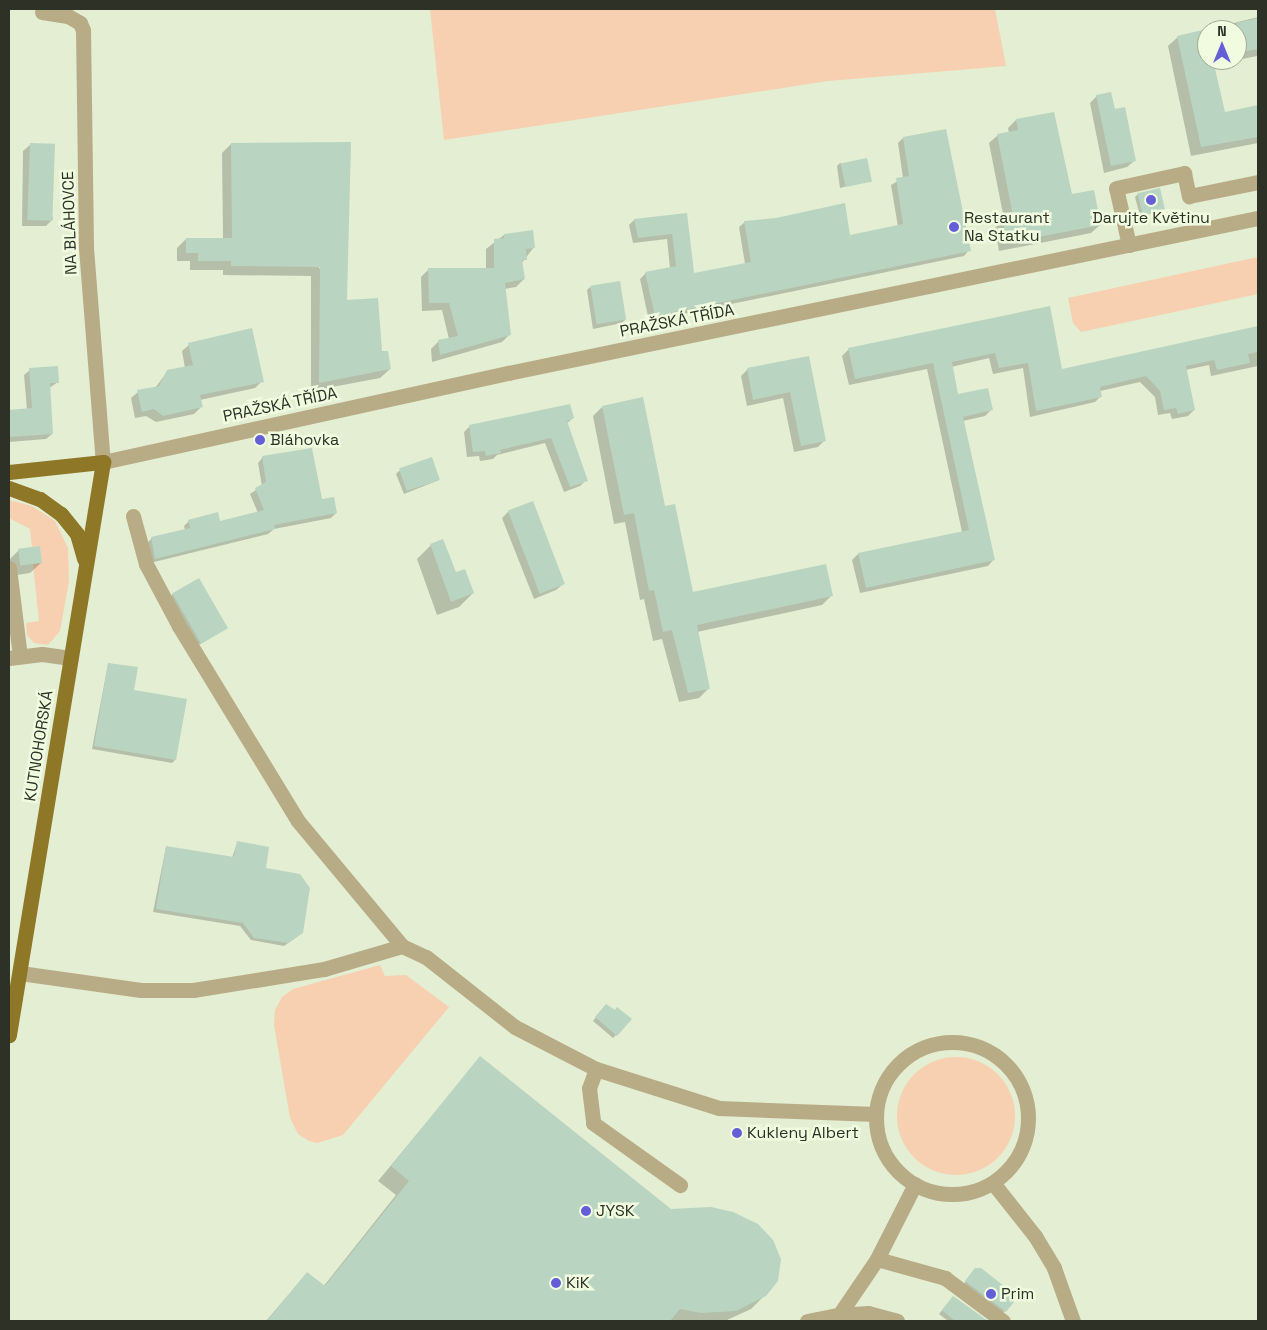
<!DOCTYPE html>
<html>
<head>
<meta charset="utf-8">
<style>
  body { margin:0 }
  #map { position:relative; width:1267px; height:1330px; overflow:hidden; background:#e3eed2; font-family:"Space Grotesk",sans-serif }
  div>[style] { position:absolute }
  .green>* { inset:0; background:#f6d0b0 }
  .round { border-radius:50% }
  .shadow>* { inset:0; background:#0003 }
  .building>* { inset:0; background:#b9d4c1; transform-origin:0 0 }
  .minor>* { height:15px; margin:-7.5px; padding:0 7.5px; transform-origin:7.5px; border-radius:7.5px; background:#b8ac86 }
  .minor>.ring { margin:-7.5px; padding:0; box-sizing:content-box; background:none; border:15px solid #b8ac86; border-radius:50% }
  .major>* { height:15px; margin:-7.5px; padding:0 7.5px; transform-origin:7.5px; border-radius:7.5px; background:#8e7726 }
  .dots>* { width:14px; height:14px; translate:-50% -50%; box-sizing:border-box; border:2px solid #f0fbdf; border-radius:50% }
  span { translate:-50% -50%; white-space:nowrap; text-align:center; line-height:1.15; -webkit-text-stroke:5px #f0fbdf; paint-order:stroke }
  .poi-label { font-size:16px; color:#2d3126 }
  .left { translate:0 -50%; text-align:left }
  .street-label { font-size:16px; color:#2d3126 }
  .frame { position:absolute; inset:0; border:10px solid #2d3126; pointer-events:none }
  .north { position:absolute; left:1197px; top:20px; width:50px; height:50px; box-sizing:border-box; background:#f0fbdf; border:1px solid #a2aa95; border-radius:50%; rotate:0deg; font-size:14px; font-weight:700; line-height:20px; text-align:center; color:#2d3126 }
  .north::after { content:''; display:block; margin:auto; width:18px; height:22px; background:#645ed7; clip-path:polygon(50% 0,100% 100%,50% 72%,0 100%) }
</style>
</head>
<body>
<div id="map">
  <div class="green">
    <i style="clip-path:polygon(430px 9px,995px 9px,1006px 66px,828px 81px,444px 140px)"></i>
    <i style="clip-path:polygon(1258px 257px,1258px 294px,1081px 332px,1073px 323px,1068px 298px)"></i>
    <i style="clip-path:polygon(9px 500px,32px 506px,55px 521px,68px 548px,69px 581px,60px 631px,48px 645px,34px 643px,27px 635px,26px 623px,39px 621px,33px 564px,42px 563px,40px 546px,32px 547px,30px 529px,9px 518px)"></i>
    <i style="clip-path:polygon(380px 965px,385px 976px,406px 975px,449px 1007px,343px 1135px,317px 1143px,309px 1141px,298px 1134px,290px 1118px,274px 1025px,275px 1010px,282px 997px,293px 989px)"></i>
    <i class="round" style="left:897px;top:1057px;width:118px;height:118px"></i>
  </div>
  <div class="shadow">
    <i style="clip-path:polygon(evenodd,1258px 17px,1258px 60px,1257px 56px,1213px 65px,1224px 114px,1258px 107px,1258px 143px,1191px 156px,1168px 46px,1178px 37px,1258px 17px,1207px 30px,1237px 30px,1237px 60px,1207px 60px,1207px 30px)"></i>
    <i style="clip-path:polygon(1097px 96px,1114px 111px,1134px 161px,1127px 167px,1104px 173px,1090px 103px)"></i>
    <i style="clip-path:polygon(1016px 120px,1071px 196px,1100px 225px,1091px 233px,999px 251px,995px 228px,1004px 219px,989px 143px,998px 135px,1009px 133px,1008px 128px)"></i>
    <i style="clip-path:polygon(903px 138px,969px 250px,964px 256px,649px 321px,640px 279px,646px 273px,670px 268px,667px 239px,633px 243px,629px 225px,634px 220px,686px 214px,693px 275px,745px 264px,739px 227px,745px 222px,849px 237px,898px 227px,891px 185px,903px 178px,898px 143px)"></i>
    <i style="clip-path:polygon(231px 144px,380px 353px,390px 369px,380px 378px,311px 391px,311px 276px,223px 275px,223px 270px,190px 270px,190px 261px,177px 261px,177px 248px,186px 239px,223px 239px,222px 153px)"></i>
    <i style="clip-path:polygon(30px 145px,53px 219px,46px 226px,22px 226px,23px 151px)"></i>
    <i style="clip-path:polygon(840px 163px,870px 180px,840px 188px,837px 166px)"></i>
    <i style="clip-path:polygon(1138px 194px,1164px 210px,1140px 216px,1135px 197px)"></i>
    <i style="clip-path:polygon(504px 235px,534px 247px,521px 264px,524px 279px,516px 287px,504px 289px,510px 334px,502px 342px,432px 362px,431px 349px,439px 341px,449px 339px,442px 310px,422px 311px,421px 277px,429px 269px,486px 270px,486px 249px)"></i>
    <i style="clip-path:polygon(590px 287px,625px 320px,622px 323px,593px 329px,587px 290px)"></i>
    <i style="clip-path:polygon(1049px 308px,1061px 371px,1258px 327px,1258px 366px,1211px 376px,1209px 365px,1185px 370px,1194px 410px,1188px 416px,1172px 419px,1170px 413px,1158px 415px,1155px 397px,1140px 382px,1100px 391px,1101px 396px,1095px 402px,1030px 417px,1023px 368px,993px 374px,989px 358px,951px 367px,957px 396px,991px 410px,985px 416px,963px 421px,994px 559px,988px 566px,860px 593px,852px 560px,858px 554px,962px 532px,927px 369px,849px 385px,842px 356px,849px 349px)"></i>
    <i style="clip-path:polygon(189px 345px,262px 381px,255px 388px,200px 400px,201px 407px,194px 414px,156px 422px,146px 416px,135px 418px,131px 398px,138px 392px,155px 388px,168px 371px,185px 368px,182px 351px)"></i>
    <i style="clip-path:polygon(808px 357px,825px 440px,818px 447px,794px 452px,783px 398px,747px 406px,741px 376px,747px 370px)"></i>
    <i style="clip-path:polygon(30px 370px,58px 382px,49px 388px,52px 434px,46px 439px,9px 442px,9px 411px,27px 410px,24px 375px)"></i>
    <i style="clip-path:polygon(602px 407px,664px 507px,692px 594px,832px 595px,822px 605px,697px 632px,709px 688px,699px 698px,679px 702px,662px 639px,653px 641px,644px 599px,640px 600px,625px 522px,614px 524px,593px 416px)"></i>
    <i style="clip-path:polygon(573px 418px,566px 424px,586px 480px,580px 486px,564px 492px,545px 443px,497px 455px,493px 459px,480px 461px,479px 456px,467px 457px,464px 432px,470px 426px)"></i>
    <i style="clip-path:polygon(263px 457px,336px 513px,331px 518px,274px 529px,268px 534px,150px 563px,147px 543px,152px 538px,185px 530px,184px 526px,189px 521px,219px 523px,258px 513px,250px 494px,262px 486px,258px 463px)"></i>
    <i style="clip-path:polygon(399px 471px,439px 480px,404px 494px,396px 474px)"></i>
    <i style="clip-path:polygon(509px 511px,563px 584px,556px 590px,534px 599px,502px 518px)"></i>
    <i style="clip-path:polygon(431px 545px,473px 593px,459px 607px,437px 615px,417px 559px)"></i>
    <i style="clip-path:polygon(19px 550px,41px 563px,30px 573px,10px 576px,9px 560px)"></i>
    <i style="clip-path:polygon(173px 594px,226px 628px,197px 646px,170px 597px)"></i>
    <i style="clip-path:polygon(108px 664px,133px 691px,175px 760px,172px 763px,92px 749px)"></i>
    <i style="clip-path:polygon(237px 843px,298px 936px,284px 946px,251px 940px,240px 926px,153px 912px,166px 847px,232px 858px)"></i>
    <i style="clip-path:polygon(603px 1008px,616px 1035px,613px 1038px,593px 1021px)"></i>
    <i style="clip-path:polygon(480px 1058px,670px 1211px,765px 1295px,751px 1309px,725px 1321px,266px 1321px,307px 1273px,323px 1287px,396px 1195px,378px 1181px)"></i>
    <i style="clip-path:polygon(972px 1273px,1005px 1311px,1002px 1314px,963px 1285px)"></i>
    <i style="clip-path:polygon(953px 1297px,985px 1321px,948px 1321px,939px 1314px)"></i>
  </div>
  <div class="building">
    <i style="clip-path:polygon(1258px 18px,1258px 49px,1237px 53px,1237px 23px)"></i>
    <i style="clip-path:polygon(1207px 29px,1207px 60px,1213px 60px,1225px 112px,1258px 105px,1258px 137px,1201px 147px,1177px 36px)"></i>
    <i style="clip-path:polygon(1111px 92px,1115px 109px,1125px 107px,1136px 161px,1111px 166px,1096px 95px)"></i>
    <i style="clip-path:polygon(1054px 112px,1072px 194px,1094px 190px,1101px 225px,1007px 243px,1003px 218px,1013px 216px,997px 134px,1018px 130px,1016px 119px)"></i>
    <i style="clip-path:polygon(946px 129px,971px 251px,655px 316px,645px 272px,676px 266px,672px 234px,638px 238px,634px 219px,687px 213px,694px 273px,751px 262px,744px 221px,776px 218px,845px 203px,850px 235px,903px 224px,896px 178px,909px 176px,903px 137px)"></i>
    <i style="clip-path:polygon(351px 142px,347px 300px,378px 298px,382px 351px,388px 351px,391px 369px,319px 383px,320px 267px,231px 266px,231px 261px,198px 261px,198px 253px,186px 253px,186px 238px,232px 238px,231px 143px)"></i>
    <i style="left:30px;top:143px;width:25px;height:77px;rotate:2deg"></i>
    <i style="left:867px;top:158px;width:24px;height:27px;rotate:78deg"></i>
    <i style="left:1160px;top:188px;width:23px;height:23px;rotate:77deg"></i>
    <i style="clip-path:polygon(533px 230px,535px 248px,526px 249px,527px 260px,522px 260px,525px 279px,505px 283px,511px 335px,440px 355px,438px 340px,458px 336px,449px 303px,429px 303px,428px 268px,494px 268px,494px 239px,504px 238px,504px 234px)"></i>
    <i style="left:620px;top:281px;width:39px;height:30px;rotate:81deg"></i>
    <i style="clip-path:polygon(1050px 306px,1062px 369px,1258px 326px,1258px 352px,1248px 354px,1250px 363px,1217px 370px,1214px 360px,1186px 366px,1195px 410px,1178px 414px,1176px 408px,1164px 410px,1160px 391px,1146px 376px,1100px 387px,1102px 397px,1036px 411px,1028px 363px,999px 368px,995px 353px,952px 362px,958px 394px,988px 388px,993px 410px,963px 417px,995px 560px,866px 588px,858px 553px,969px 530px,933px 363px,855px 379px,848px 348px)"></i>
    <i style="clip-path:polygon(252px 328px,264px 382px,200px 395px,203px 407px,163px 416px,154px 409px,142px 412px,137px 390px,159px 386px,167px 370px,193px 365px,188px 343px)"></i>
    <i style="clip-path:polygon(809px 356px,826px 441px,801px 446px,790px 392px,753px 400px,747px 368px)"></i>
    <i style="clip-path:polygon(58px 366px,59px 383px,50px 383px,53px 434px,9px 437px,9px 410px,32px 408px,29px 368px)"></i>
    <i style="clip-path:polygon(643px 397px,665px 506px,675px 504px,693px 592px,826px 564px,833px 596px,697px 625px,710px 689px,688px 693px,672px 630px,663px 632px,654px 590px,649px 591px,634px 513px,624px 515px,602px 406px)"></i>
    <i style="clip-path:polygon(570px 404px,574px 418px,567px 421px,588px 481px,570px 487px,551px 438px,500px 450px,501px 453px,486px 456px,485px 451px,473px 452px,469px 425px)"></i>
    <i style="clip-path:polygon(312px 448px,322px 499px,334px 497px,337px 513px,274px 525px,275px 529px,155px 559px,151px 537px,190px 528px,188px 520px,218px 512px,220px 521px,264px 510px,255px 488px,266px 482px,262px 456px)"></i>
    <i style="left:432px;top:457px;width:24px;height:35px;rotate:71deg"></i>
    <i style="left:533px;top:501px;width:89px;height:27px;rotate:69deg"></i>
    <i style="clip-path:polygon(443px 539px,456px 572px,465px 569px,474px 593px,451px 602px,430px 544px)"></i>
    <i style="left:40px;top:546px;width:17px;height:22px;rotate:83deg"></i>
    <i style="left:199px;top:578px;width:58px;height:31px;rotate:60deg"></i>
    <i style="clip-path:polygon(108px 663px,138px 667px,134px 690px,187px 699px,176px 760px,94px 746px)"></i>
    <i style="clip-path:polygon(237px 841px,269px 847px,266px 868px,300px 874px,310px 888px,303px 933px,288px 943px,254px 938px,243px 923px,156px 909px,166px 846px,234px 857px)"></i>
    <i style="clip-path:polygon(606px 1004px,615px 1010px,617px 1007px,632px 1019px,617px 1036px,595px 1017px)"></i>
    <i style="clip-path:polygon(480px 1056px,671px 1209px,711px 1207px,733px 1212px,758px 1224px,773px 1240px,781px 1259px,778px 1281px,766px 1296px,736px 1311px,701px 1313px,680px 1309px,670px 1321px,267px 1321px,307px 1272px,325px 1286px,409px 1181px,391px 1166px)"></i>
    <i style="clip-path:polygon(975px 1268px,981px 1268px,1018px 1297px,1006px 1312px,965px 1281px)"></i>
    <i style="clip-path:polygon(953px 1296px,988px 1321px,955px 1321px,942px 1310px)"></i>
  </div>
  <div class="minor">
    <i style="left:42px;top:12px;width:26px;rotate:9deg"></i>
    <i style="left:68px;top:16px;width:14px;rotate:30deg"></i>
    <i style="left:80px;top:23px;width:8px;rotate:67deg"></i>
    <i style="left:83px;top:30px;width:218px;rotate:89.2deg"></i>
    <i style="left:86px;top:248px;width:215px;rotate:85.5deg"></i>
    <i style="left:103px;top:462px;width:415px;rotate:-12.4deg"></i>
    <i style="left:508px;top:373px;width:766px;rotate:-11.68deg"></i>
    <i style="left:1129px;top:245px;width:58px;rotate:-102.8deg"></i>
    <i style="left:1116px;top:188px;width:70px;rotate:-12.4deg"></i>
    <i style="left:1184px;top:173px;width:24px;rotate:78deg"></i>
    <i style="left:1189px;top:196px;width:70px;rotate:-11.5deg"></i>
    <i style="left:133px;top:516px;width:50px;rotate:74.8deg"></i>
    <i style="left:146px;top:564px;width:70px;rotate:62deg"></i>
    <i style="left:179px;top:626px;width:228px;rotate:58.6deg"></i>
    <i style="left:298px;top:821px;width:163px;rotate:50.2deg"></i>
    <i style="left:9px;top:568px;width:89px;rotate:82.9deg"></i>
    <i style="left:9px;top:658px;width:33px;rotate:-7deg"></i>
    <i style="left:42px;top:654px;width:29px;rotate:8deg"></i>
    <i style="left:20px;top:973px;width:122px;rotate:8deg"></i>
    <i style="left:141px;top:990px;width:52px"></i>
    <i style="left:193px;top:990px;width:133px;rotate:-9.1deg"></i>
    <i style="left:324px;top:969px;width:81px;rotate:-16.4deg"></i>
    <i style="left:402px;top:946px;width:26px;rotate:25deg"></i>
    <i style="left:426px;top:957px;width:113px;rotate:38.2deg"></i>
    <i style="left:515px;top:1027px;width:91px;rotate:27.4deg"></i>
    <i style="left:596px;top:1069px;width:129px;rotate:17.6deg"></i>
    <i style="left:719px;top:1108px;width:157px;rotate:2.2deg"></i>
    <i class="ring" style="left:876px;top:1042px;width:137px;height:137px"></i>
    <i style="left:596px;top:1069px;width:20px;rotate:110deg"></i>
    <i style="left:589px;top:1088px;width:35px;rotate:83deg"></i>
    <i style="left:593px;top:1123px;width:107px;rotate:35.5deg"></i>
    <i style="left:993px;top:1183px;width:68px;rotate:51.6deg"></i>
    <i style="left:1035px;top:1236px;width:37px;rotate:59deg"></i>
    <i style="left:1054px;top:1268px;width:56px;rotate:70.3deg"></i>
    <i style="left:877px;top:1259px;width:71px;rotate:15.6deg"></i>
    <i style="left:945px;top:1278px;width:72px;rotate:36.6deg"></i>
    <i style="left:839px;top:1315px;width:29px;rotate:-4deg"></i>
    <i style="left:868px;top:1313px;width:30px;rotate:15deg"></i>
    <i style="left:807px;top:1321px;width:33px;rotate:-11deg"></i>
    <i style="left:839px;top:1315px;width:68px;rotate:-55.8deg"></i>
    <i style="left:877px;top:1259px;width:84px;rotate:-63.1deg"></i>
  </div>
  <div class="major">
    <i style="left:9px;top:472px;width:95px;rotate:-6.1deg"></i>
    <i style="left:103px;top:462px;width:581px;rotate:99.32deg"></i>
    <i style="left:9px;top:488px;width:33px;rotate:20deg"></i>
    <i style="left:40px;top:499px;width:26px;rotate:36deg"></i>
    <i style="left:61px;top:514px;width:26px;rotate:51deg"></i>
    <i style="left:77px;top:534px;width:26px;rotate:74deg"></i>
  </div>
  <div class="dots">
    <i style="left:1151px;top:200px;background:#645ed7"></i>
    <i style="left:954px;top:227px;background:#645ed7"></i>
    <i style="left:260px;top:440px;background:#645ed7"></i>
    <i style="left:737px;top:1133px;background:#645ed7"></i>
    <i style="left:586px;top:1211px;background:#645ed7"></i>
    <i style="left:556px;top:1283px;background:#645ed7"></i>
    <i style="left:991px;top:1294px;background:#645ed7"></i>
  </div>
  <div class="poi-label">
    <span class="left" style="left:964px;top:227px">Restaurant<br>Na Statku</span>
    <span style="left:1151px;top:218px">Darujte Květinu</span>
    <span class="left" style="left:270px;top:440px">Bláhovka</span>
    <span class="left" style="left:747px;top:1133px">Kukleny Albert</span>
    <span class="left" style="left:596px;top:1211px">JYSK</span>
    <span class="left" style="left:566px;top:1283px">KiK</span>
    <span class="left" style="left:1001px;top:1294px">Prim</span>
  </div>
  <div class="street-label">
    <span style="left:70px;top:223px;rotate:-92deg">NA BLÁHOVCE</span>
    <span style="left:677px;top:321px;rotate:-11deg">PRAŽSKÁ TŘÍDA</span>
    <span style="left:280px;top:405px;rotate:-12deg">PRAŽSKÁ TŘÍDA</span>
    <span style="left:39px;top:746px;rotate:-81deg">KUTNOHORSKÁ</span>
  </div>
  <div class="frame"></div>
  <div class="north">N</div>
</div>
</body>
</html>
